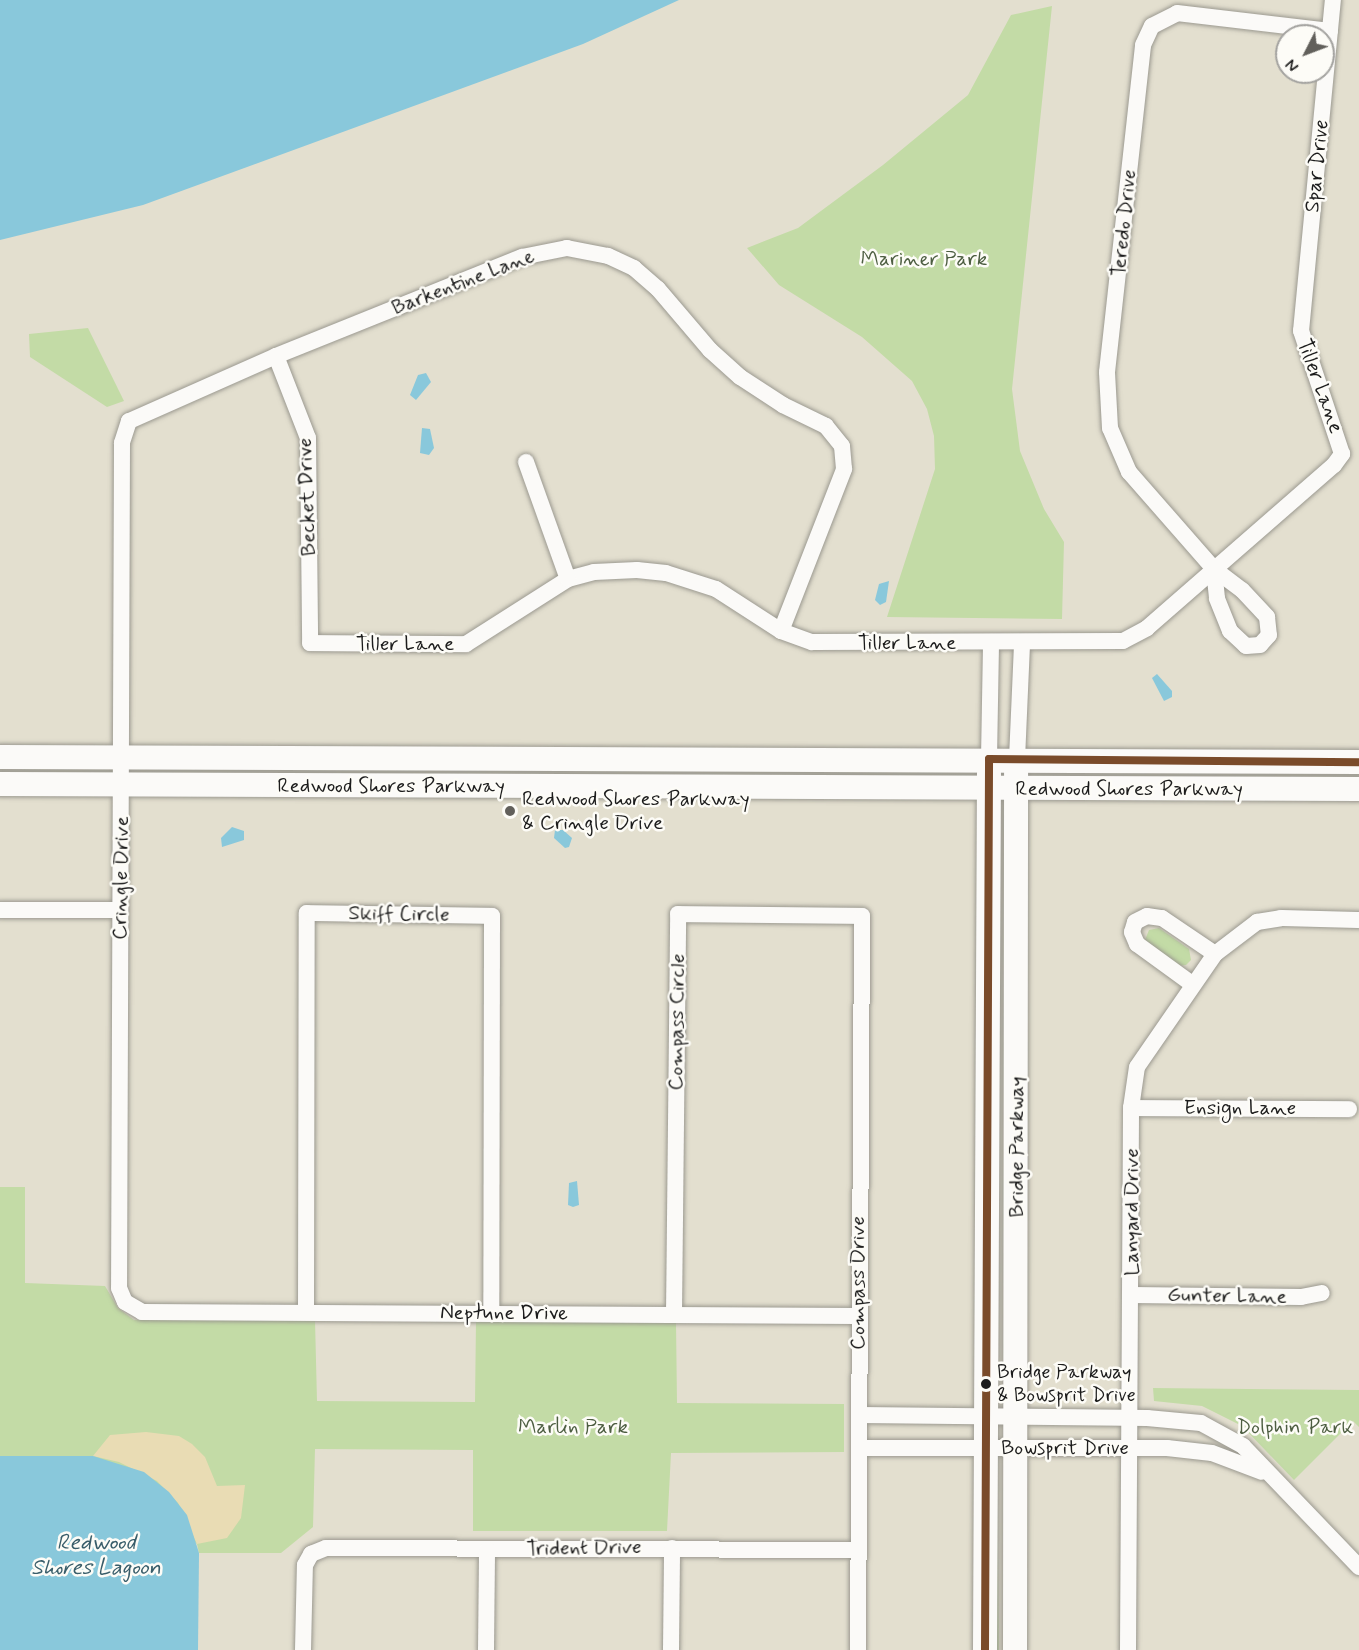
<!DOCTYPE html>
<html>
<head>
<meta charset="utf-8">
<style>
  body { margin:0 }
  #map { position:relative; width:1359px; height:1650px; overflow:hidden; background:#e3dfcf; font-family:Mynerve,sans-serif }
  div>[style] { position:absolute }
  .green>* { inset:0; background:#c3dba6 }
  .sand>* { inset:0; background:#e9dcb4 }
  .water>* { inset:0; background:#89c8db }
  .roads { filter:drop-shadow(0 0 2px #9b9990) drop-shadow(0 0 2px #9b9990) }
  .street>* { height:16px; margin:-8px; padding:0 8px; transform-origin:8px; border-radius:8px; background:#fbfaf8 }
  .secondary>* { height:24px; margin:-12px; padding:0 12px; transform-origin:12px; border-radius:12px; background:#fbfaf8 }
  .bus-1>* { height:8px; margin:-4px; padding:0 4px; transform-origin:4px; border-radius:4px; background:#7a4b2a }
  .dots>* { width:16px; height:16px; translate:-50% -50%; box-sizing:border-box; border:3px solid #fdfcf7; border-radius:50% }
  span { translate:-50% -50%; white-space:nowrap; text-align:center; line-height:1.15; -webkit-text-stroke:5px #fdfcf7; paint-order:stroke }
  .bus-label { font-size:20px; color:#1c1c1c }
  .left { translate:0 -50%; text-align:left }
  .street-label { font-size:21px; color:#1c1c1c }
  .park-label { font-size:21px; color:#4d5e41 }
  .poi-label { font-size:21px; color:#1c1c1c }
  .water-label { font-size:22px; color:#385d6a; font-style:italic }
  .north { position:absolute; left:1275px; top:24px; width:60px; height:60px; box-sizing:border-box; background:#fdfcf7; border:2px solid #a3a29f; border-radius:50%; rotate:228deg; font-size:16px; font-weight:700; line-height:24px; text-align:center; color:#1c1c1c }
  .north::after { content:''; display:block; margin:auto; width:21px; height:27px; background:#62605b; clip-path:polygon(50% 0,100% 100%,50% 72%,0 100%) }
</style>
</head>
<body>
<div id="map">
  <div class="green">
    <i style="clip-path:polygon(1052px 6px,1012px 389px,1020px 451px,1044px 509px,1064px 542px,1062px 619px,887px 617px,935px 469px,934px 436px,927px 409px,912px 381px,862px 337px,779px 285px,747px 248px,798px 228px,883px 165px,968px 95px,1011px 15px)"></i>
    <i style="clip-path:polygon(88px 328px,124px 401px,107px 407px,30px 357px,29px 334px)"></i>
    <i style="clip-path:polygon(1159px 928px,1189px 949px,1191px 960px,1186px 965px,1177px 966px,1145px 940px,1149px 930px)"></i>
    <i style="clip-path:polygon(0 1187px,25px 1187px,25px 1283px,105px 1286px,118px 1308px,134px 1320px,315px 1320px,317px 1401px,475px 1402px,476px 1321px,676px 1322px,677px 1403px,844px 1404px,844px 1452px,671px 1453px,667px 1531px,473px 1531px,473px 1450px,315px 1449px,313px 1527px,281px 1553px,199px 1553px,197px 1544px,93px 1456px,0 1456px)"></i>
    <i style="clip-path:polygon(1153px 1388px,1359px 1390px,1359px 1427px,1353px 1421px,1294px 1480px,1242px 1426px,1202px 1406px,1154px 1401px)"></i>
    <i style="clip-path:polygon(997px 1469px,999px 1650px,994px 1650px)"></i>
  </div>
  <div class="sand">
    <i style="clip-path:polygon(146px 1432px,179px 1436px,192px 1444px,205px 1457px,217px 1486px,245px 1485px,241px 1518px,227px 1538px,197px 1544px,178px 1503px,157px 1481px,119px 1462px,93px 1456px,110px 1435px)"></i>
  </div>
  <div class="water">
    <i style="clip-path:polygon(0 0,679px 0,583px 44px,143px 205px,0 240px)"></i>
    <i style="clip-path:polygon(426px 373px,431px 382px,416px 400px,410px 395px,418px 375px)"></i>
    <i style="clip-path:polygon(422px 428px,430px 429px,434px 448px,429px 455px,420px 453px)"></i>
    <i style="clip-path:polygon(889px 581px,886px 602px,880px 605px,875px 600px,879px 584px)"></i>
    <i style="clip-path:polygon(1157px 674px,1172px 691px,1172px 697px,1164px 701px,1152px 678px)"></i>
    <i style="clip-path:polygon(232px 827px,244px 831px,244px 840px,222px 847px,221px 838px)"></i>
    <i style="clip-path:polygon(555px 830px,563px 830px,572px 838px,569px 847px,565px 848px,554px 838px)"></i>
    <i style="clip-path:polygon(577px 1181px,579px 1205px,573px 1207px,568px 1205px,569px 1183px)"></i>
    <i style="clip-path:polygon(0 1456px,93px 1456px,144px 1472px,169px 1492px,187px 1515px,199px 1553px,198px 1650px,0 1650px)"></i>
  </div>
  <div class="roads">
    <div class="street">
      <i style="left:276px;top:356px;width:88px;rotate:68.7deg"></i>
      <i style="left:308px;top:438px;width:205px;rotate:89.4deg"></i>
      <i style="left:310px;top:643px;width:156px;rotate:0.4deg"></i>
      <i style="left:466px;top:644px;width:121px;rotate:-32.5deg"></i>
      <i style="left:568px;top:579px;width:27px;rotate:-15deg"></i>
      <i style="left:594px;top:572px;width:43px;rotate:-2.7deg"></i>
      <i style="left:637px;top:570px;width:29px;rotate:6deg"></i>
      <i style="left:666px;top:573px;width:52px;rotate:17.7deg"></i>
      <i style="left:716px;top:589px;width:77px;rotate:32.9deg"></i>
      <i style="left:781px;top:631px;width:33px;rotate:20deg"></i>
      <i style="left:812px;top:642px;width:311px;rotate:-0.2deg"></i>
      <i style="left:1123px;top:641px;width:27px;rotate:-28deg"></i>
      <i style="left:1147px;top:628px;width:248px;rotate:-41.1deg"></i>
      <i style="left:1334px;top:465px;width:14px;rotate:-54deg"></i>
      <i style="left:1342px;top:454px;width:130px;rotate:-108.4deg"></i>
      <i style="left:1301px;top:331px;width:333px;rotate:-84.5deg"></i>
      <i style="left:526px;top:462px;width:124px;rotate:70.3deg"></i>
      <i style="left:1214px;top:569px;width:35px;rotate:37deg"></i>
      <i style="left:1242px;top:590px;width:37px;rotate:47deg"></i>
      <i style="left:1267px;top:617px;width:18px;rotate:84deg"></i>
      <i style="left:1269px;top:635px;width:13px;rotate:132deg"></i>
      <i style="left:1260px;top:645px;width:14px;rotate:176deg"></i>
      <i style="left:1246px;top:646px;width:22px;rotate:-137deg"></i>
      <i style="left:1230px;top:631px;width:35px;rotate:-112deg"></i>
      <i style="left:1217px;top:598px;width:29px;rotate:-96deg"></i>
      <i style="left:1214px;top:569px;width:129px;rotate:-131.2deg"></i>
      <i style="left:1129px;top:472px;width:48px;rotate:-113.4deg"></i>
      <i style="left:1110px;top:428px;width:56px;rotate:-93.1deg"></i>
      <i style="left:1107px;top:372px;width:329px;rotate:-83.7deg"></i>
      <i style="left:1143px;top:45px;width:21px;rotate:-65deg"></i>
      <i style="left:1152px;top:26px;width:28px;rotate:-27deg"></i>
      <i style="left:1177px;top:13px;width:154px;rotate:6.7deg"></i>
      <i style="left:781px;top:631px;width:174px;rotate:-68.7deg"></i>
      <i style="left:844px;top:469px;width:23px;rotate:-95deg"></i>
      <i style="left:842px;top:446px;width:26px;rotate:-129deg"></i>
      <i style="left:826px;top:426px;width:48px;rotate:-154deg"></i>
      <i style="left:783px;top:405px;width:51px;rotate:-146.9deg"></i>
      <i style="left:740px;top:377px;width:40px;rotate:-138deg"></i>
      <i style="left:710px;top:350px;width:80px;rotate:-130.4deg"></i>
      <i style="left:658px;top:289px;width:32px;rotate:-139deg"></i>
      <i style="left:634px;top:268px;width:29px;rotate:-155deg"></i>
      <i style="left:608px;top:256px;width:42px;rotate:-169deg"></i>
      <i style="left:567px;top:248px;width:46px;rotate:168.7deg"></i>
      <i style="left:522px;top:257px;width:265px;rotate:158.1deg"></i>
      <i style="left:276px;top:356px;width:161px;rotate:156.1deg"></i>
      <i style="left:129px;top:421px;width:23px;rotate:108deg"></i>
      <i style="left:122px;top:443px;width:845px;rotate:90.2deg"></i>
      <i style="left:119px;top:1288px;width:15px;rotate:67deg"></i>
      <i style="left:125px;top:1302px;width:20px;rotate:30deg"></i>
      <i style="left:142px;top:1312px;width:715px;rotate:0.32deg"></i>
      <i style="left:989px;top:759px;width:115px;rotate:-89deg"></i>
      <i style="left:1017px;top:759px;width:115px;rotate:-87.5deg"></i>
      <i style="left:0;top:910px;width:119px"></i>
      <i style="left:1192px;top:984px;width:68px;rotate:-144deg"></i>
      <i style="left:1137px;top:944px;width:13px;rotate:-113deg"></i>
      <i style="left:1132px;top:932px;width:10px;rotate:-73deg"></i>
      <i style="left:1135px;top:922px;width:13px;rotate:-27deg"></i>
      <i style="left:1147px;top:916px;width:15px;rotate:8deg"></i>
      <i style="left:1162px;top:918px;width:64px;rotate:34.2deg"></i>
      <i style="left:1131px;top:1108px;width:218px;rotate:0.3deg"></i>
      <i style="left:1132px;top:1295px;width:169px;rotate:0.7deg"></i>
      <i style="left:1301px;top:1297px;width:21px;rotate:-11deg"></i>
      <i style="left:306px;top:1311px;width:398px;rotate:-89.9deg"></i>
      <i style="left:307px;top:913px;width:185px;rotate:0.9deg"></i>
      <i style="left:492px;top:916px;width:397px;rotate:90.1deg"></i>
      <i style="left:674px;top:1314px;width:400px;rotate:-89.4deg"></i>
      <i style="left:678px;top:914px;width:184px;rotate:0.6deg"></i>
      <i style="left:862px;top:916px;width:734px;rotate:90.31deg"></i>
      <i style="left:860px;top:1415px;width:287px;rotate:0.6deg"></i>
      <i style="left:1147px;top:1418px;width:54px;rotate:5.3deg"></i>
      <i style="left:1201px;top:1423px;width:48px;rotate:28.7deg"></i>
      <i style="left:1243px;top:1446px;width:168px;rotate:46.2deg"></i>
      <i style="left:860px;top:1448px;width:307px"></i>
      <i style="left:1167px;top:1448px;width:45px;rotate:6.3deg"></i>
      <i style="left:1212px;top:1453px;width:53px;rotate:20.8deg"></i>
      <i style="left:303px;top:1650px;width:85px;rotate:-88.7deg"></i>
      <i style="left:305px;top:1565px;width:13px;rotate:-61deg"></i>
      <i style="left:311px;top:1554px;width:16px;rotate:-22deg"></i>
      <i style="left:326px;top:1548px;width:532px;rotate:0.22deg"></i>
      <i style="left:486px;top:1650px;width:100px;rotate:-89.4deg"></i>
      <i style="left:671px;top:1650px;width:102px;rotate:-89.4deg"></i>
      <i style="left:1128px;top:1650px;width:542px;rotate:-89.68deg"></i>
      <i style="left:1131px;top:1108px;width:41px;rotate:-81.7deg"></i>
      <i style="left:1137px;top:1067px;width:137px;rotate:-55.4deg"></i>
      <i style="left:1215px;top:954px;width:53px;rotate:-37.3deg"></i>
      <i style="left:1257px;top:922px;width:24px;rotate:-9deg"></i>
      <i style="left:1281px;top:918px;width:78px;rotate:1.5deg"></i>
    </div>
    <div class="secondary">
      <i style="left:0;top:757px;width:1359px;rotate:0.21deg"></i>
      <i style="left:0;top:784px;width:1359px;rotate:0.21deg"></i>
      <i style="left:985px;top:1650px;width:876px;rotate:-89.74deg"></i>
      <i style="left:1015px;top:1650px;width:877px;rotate:-89.93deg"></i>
    </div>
  </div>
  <div class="bus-1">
    <i style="left:985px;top:1650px;width:891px;rotate:-89.74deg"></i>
    <i style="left:989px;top:759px;width:370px;rotate:0.5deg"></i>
  </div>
  <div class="dots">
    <i style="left:510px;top:811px;background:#62605b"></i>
    <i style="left:986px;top:1384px;background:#1c1c1c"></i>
  </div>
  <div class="bus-label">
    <span class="left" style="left:997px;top:1384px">Bridge Parkway<br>&amp; Bowsprit Drive</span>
  </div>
  <div class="street-label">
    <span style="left:1317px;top:166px;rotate:-84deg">Spar Drive</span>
    <span style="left:1124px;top:223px;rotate:-84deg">Teredo Drive</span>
    <span style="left:463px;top:282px;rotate:-21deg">Barkentine Lane</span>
    <span style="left:1320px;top:386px;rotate:70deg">Tiller Lane</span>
    <span style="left:307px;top:497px;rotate:-92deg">Becket Drive</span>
    <span style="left:907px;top:643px">Tiller Lane</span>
    <span style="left:405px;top:644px">Tiller Lane</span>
    <span style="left:391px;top:786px">Redwood Shores Parkway</span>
    <span style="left:1129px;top:789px">Redwood Shores Parkway</span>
    <span style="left:121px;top:878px;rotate:-89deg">Cringle Drive</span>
    <span style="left:399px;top:914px;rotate:1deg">Skiff Circle</span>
    <span style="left:677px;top:1022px;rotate:-89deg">Compass Circle</span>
    <span style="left:1240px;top:1108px">Ensign Lane</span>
    <span style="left:1017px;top:1147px;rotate:-90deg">Bridge Parkway</span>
    <span style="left:1132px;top:1212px;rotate:-90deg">Lanyard Drive</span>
    <span style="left:858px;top:1283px;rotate:-90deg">Compass Drive</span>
    <span style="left:1227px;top:1296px;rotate:1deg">Gunter Lane</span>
    <span style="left:504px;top:1313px">Neptune Drive</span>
    <span style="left:1065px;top:1448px">Bowsprit Drive</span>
    <span style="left:584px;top:1548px;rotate:-1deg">Trident Drive</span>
  </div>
  <div class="park-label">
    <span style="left:924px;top:259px">Mariner Park</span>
    <span style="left:573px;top:1427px">Marlin Park</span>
    <span style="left:1295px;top:1427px">Dolphin Park</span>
  </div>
  <div class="poi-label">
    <span class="left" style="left:522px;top:811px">Redwood Shores Parkway<br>&amp; Cringle Drive</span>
  </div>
  <div class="water-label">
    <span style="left:96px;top:1556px">Redwood<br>Shores Lagoon</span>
  </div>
  <div class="north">N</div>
</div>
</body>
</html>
